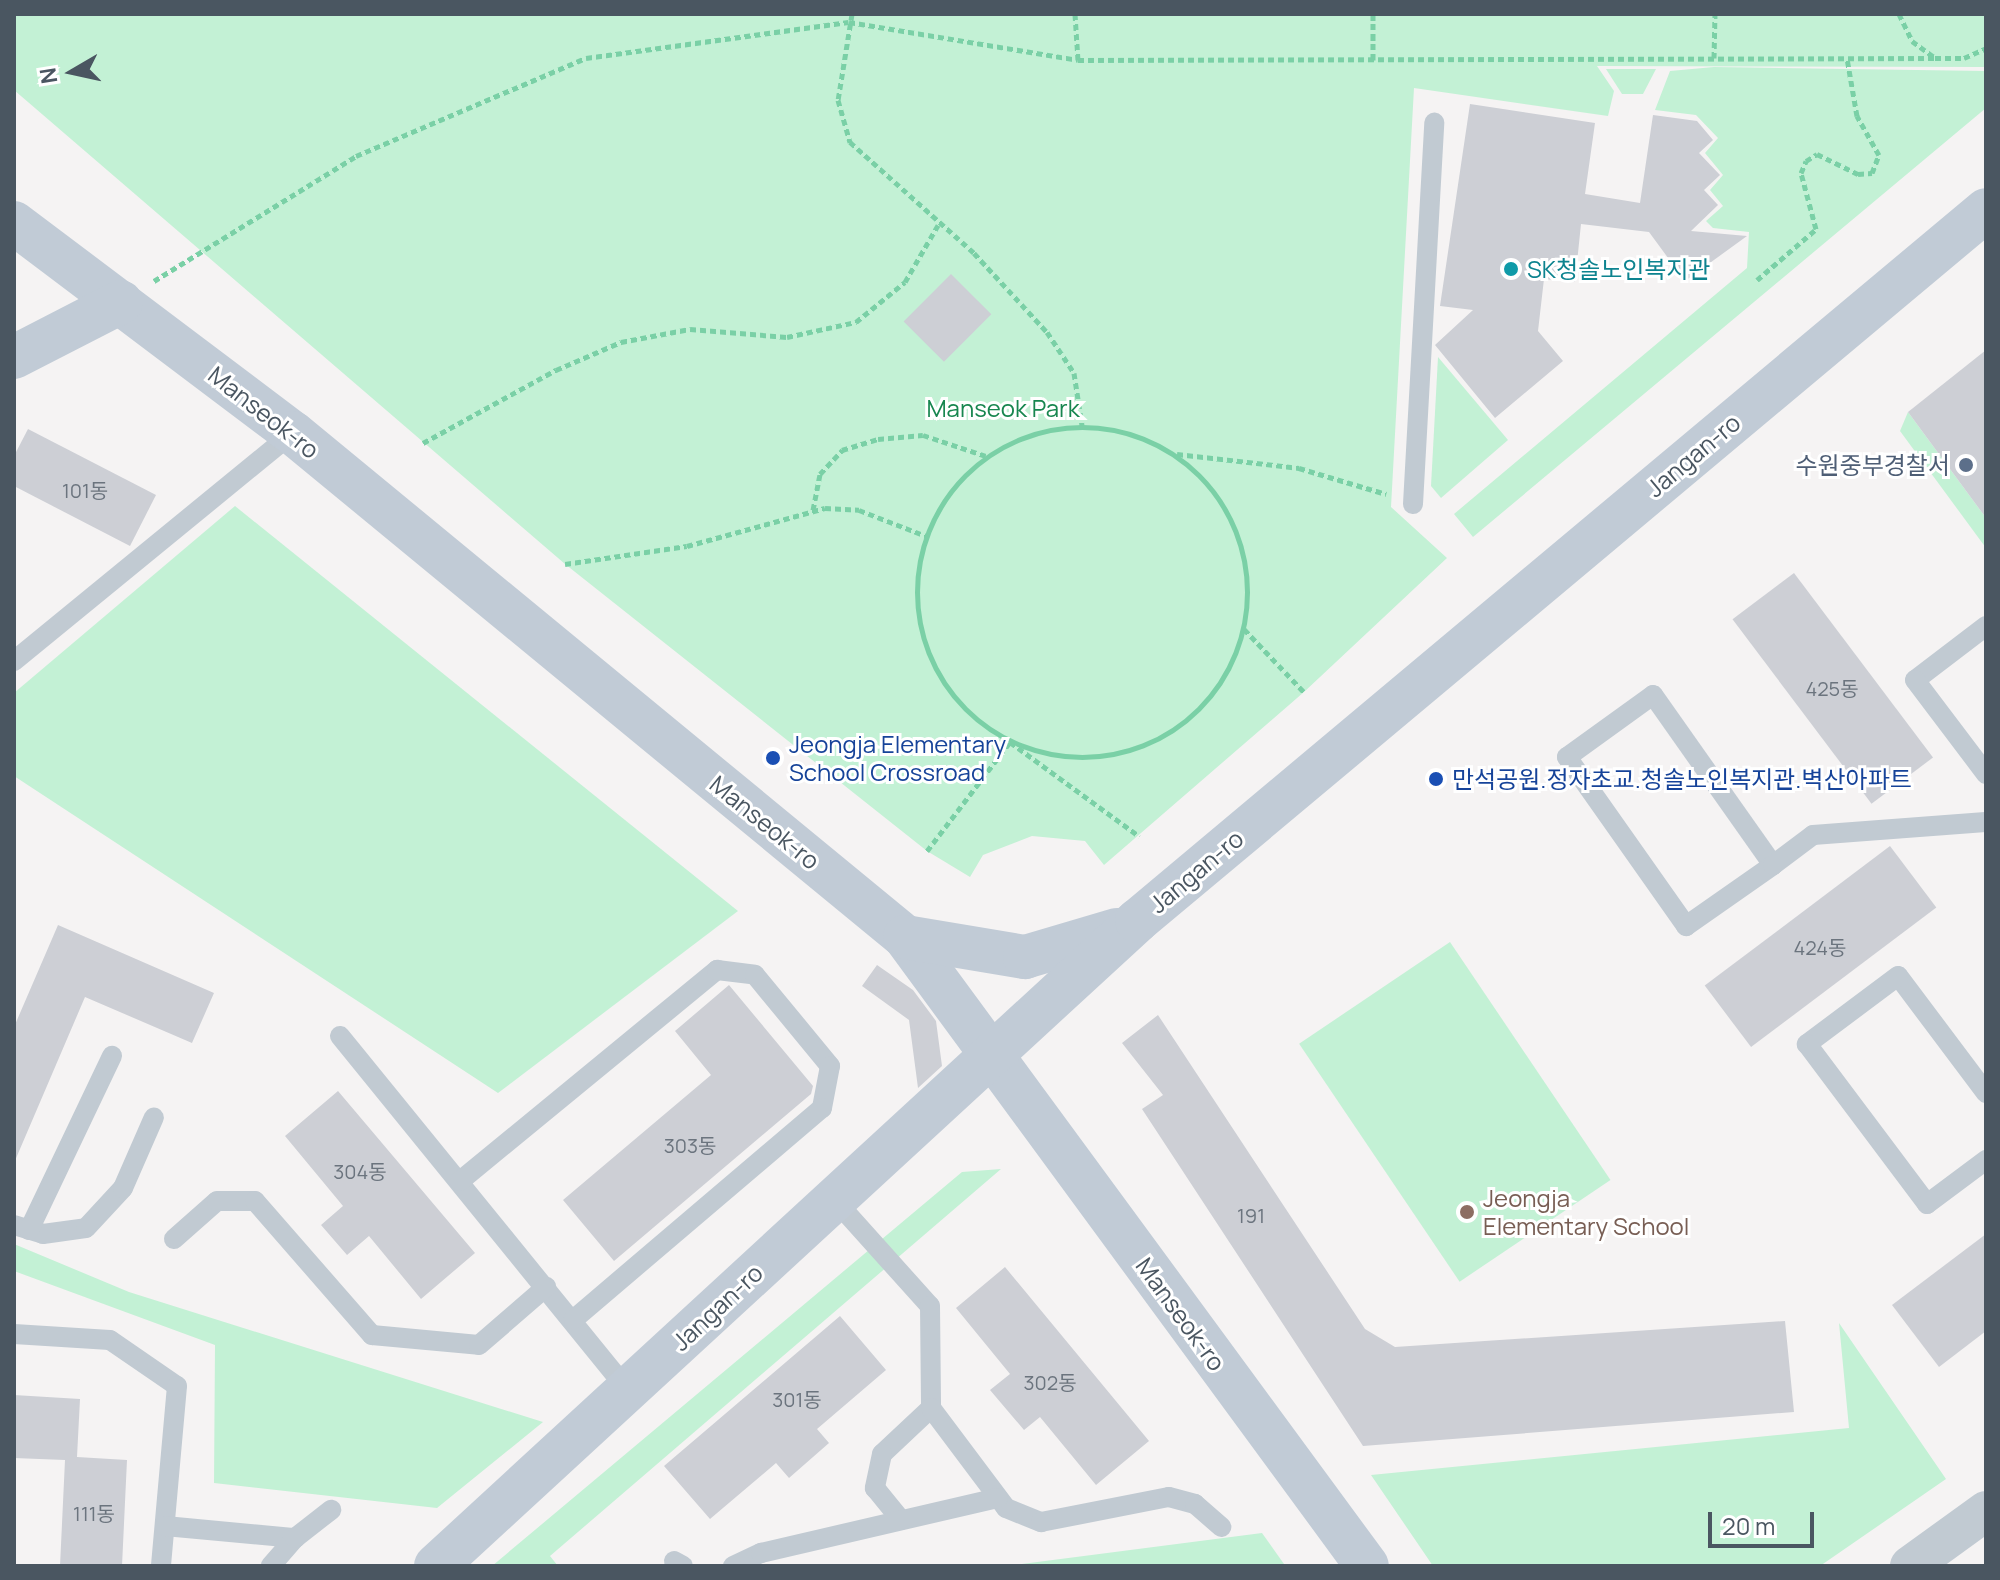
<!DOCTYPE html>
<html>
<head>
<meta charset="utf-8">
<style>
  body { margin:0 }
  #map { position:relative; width:2000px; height:1580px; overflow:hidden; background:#f5f3f3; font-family:Manrope,"Noto Sans KR",sans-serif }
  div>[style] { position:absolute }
  .green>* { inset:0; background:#c3f1d5; transform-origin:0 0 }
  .building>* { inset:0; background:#cdcfd5; transform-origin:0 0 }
  .path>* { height:5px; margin-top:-2.5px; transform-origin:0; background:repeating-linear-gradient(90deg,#7ad0a6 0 6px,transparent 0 10px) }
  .path>.ring { margin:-2.5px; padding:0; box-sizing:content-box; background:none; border:5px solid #7ad0a6; border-radius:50% }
  .lane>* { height:20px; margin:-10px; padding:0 10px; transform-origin:10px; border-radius:10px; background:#c1cad2 }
  .street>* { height:40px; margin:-20px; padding:0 20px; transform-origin:20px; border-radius:20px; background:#c1cad2 }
  .secondary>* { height:44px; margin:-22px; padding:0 22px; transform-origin:22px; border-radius:22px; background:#c1cbd6 }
  .dots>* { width:22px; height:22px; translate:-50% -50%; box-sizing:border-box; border:4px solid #fff; border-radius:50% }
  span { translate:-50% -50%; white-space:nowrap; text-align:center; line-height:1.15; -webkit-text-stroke:6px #fff; paint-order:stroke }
  .number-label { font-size:20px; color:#6b747e }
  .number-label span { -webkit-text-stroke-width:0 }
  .culture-label { font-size:24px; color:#0d838f }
  .left { translate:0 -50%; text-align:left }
  .park-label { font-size:24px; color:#17864f }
  .street-label { font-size:24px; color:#4a5661 }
  .service-label { font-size:24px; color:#4e5e75 }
  .right { translate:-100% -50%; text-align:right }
  .transit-label { font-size:24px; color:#164399 }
  .education-label { font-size:24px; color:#785e54 }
  .frame { position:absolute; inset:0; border:16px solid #4a5661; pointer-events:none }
  .north { position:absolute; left:32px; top:32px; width:80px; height:80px; -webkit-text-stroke:6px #fff; paint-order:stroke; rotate:261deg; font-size:22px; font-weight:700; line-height:32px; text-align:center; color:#4a5661 }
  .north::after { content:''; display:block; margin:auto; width:28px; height:36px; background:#4a5661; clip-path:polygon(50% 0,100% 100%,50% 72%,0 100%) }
  .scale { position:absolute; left:1708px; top:1512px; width:106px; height:36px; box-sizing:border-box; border:4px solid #4a5661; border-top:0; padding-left:10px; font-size:24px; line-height:28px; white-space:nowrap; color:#4a5661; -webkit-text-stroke:6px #fff; paint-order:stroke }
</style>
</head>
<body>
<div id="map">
  <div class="green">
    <i style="clip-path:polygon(14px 14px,1986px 14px,1986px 67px,1597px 66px,1614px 91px,1608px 116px,1414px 88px,1391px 507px,1447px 558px,1304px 692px,1104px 865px,1085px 841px,1032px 836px,983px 855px,970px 877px,927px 851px,565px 564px,14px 90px)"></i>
    <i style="clip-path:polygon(1714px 67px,1986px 71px,1986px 108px,1473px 537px,1454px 514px,1747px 268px,1749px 232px,1713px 228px,1706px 221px,1723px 206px,1710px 190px,1723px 175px,1705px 153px,1718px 138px,1696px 115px,1655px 110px,1670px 71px)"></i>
    <i style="clip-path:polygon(1606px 69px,1656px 69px,1643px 94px,1622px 94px)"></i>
    <i style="clip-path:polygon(1438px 357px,1508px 440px,1441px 498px,1431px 486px)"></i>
    <i style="clip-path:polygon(1908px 412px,1986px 518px,1986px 548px,1900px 431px)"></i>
    <i style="clip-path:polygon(235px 506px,738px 911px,498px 1093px,14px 776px,14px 693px)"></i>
    <i style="left:1450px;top:942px;width:287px;height:182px;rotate:56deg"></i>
    <i style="clip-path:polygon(1001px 1169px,550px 1556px,558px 1566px,492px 1566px,962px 1172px)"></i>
    <i style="clip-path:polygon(14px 1244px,129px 1292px,543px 1422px,437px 1508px,214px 1483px,215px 1345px,14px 1271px)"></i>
    <i style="clip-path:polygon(1839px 1323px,1946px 1479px,1820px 1566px,1433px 1566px,1371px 1475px,1849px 1428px)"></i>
    <i style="clip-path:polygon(1262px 1533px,1284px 1564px,1007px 1566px)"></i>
  </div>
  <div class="building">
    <i style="clip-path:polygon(1470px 104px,1595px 123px,1585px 194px,1640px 203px,1653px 115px,1697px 121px,1713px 140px,1699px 153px,1720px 175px,1704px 190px,1718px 205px,1691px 231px,1747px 236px,1685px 281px,1649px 232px,1581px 224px,1575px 282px,1544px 279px,1538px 331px,1563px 361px,1495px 418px,1435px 345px,1473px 310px,1440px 306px)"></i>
    <i style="left:951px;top:274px;width:57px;height:67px;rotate:45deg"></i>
    <i style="clip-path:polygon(1986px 350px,1986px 518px,1908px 412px)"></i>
    <i style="clip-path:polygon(28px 429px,156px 495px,130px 546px,14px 486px,14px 456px)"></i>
    <i style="left:1794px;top:573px;width:231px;height:77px;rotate:53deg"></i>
    <i style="left:1890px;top:846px;width:77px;height:232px;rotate:53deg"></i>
    <i style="clip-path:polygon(58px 925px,214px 993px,192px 1043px,85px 997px,14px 1163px,14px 1027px)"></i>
    <i style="clip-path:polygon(877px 965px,913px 990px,936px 1021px,942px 1066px,918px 1088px,909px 1020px,862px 986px)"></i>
    <i style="clip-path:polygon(729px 985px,813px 1086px,811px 1094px,614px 1261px,563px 1200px,711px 1075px,675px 1031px)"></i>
    <i style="clip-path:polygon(1158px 1015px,1365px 1329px,1395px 1347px,1785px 1321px,1794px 1412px,1363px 1446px,1142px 1109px,1163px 1095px,1122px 1043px)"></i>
    <i style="clip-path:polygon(338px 1091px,475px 1253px,421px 1299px,369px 1236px,347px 1255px,321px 1225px,343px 1206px,285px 1136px)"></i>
    <i style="clip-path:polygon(1986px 1234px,1986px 1331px,1939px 1367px,1892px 1305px)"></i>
    <i style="clip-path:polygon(1005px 1267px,1149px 1441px,1096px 1485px,1040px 1417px,1024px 1430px,990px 1390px,1010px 1374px,956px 1308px)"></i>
    <i style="clip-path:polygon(840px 1316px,886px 1370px,817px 1429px,829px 1443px,789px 1478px,776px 1463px,710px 1519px,664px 1466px)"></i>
    <i style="clip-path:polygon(14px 1395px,80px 1399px,77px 1457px,127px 1460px,122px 1566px,60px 1566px,65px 1460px,14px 1458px)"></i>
  </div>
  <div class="path">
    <i style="left:852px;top:14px;width:87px;rotate:99.2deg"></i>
    <i style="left:838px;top:100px;width:44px;rotate:74.1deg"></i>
    <i style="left:850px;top:142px;width:166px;rotate:41.8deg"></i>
    <i style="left:974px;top:253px;width:108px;rotate:47.3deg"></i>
    <i style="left:1047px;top:332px;width:49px;rotate:56.6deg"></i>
    <i style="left:1074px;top:373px;width:53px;rotate:81.3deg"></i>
    <i style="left:1075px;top:14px;width:46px;rotate:86.3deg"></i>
    <i style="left:1373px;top:14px;width:46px;rotate:90deg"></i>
    <i style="left:1899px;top:14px;width:30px;rotate:64deg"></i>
    <i style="left:1912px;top:41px;width:29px;rotate:36deg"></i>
    <i style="left:1714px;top:58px;width:44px;rotate:-88.7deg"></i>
    <i style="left:1757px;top:280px;width:78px;rotate:-40.8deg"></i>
    <i style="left:1816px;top:229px;width:58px;rotate:-105deg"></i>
    <i style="left:1801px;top:173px;width:13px;rotate:-67deg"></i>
    <i style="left:1806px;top:161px;width:13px;rotate:-32deg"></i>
    <i style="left:1817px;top:154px;width:46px;rotate:26deg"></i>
    <i style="left:1858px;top:174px;width:14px;rotate:-4deg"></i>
    <i style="left:1872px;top:173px;width:19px;rotate:-69deg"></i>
    <i style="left:1879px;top:155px;width:45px;rotate:-119.4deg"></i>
    <i style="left:1857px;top:116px;width:59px;rotate:-99.8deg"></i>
    <i style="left:154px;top:281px;width:238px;rotate:-31.7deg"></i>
    <i style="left:356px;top:156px;width:250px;rotate:-23.1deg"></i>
    <i style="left:586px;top:58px;width:265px;rotate:-7.8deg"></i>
    <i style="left:849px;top:22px;width:232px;rotate:9.4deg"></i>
    <i style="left:1078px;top:60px;width:857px;rotate:-0.13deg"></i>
    <i style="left:1935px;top:58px;width:29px"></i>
    <i style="left:1964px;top:58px;width:24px;rotate:-24deg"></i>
    <i class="ring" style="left:917px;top:427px;width:325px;height:325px"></i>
    <i style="left:423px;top:443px;width:152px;rotate:-28.8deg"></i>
    <i style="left:556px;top:370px;width:71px;rotate:-23.3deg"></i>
    <i style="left:621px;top:342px;width:70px;rotate:-10.7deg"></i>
    <i style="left:690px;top:329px;width:97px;rotate:4.7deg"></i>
    <i style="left:787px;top:337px;width:71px;rotate:-12.3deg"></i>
    <i style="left:856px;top:322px;width:63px;rotate:-39.2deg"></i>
    <i style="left:905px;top:282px;width:66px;rotate:-59.9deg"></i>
    <i style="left:1177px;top:454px;width:123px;rotate:6.5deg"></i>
    <i style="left:1299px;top:468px;width:91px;rotate:16.6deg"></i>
    <i style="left:813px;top:510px;width:37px;rotate:-79deg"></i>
    <i style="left:820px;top:474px;width:33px;rotate:-47deg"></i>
    <i style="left:842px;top:450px;width:38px;rotate:-17deg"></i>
    <i style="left:878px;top:439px;width:45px;rotate:-5.1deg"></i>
    <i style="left:923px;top:435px;width:66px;rotate:18.4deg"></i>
    <i style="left:565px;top:564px;width:123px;rotate:-8.4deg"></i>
    <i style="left:687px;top:546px;width:143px;rotate:-15.4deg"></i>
    <i style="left:825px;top:508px;width:34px;rotate:3deg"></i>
    <i style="left:859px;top:510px;width:72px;rotate:21.2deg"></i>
    <i style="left:1244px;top:629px;width:87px;rotate:46.4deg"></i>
    <i style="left:927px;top:851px;width:137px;rotate:-52.7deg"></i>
    <i style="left:1010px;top:742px;width:160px;rotate:36.1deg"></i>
  </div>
  <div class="lane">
    <i style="left:1413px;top:504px;width:382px;rotate:-86.8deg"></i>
    <i style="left:1986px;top:626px;width:89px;rotate:142.7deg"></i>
    <i style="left:1915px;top:680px;width:118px;rotate:52.9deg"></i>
    <i style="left:14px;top:661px;width:360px;rotate:-39.3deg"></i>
    <i style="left:1773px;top:865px;width:208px;rotate:-125.2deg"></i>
    <i style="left:1653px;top:695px;width:106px;rotate:144.2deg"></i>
    <i style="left:1567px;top:757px;width:207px;rotate:54.8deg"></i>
    <i style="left:1686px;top:926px;width:106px;rotate:-35deg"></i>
    <i style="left:1773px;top:865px;width:50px;rotate:-36.9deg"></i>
    <i style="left:1813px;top:835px;width:173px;rotate:-4.3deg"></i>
    <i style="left:340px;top:1036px;width:457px;rotate:50.9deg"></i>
    <i style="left:1986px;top:1093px;width:146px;rotate:-126.9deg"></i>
    <i style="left:1898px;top:976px;width:114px;rotate:143.2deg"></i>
    <i style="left:1807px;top:1044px;width:200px;rotate:53.1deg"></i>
    <i style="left:1927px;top:1204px;width:74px;rotate:-36.7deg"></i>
    <i style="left:460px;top:1181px;width:333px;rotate:-39.4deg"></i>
    <i style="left:717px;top:970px;width:38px;rotate:7deg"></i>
    <i style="left:755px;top:975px;width:118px;rotate:50.5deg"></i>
    <i style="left:830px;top:1066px;width:43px;rotate:100.8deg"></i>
    <i style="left:822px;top:1108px;width:326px;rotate:139.6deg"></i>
    <i style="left:833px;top:1198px;width:145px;rotate:48.1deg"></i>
    <i style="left:930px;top:1306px;width:102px;rotate:89.4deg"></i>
    <i style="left:931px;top:1408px;width:67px;rotate:136.8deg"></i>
    <i style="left:882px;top:1454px;width:35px;rotate:102deg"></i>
    <i style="left:875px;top:1488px;width:41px;rotate:50.9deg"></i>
    <i style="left:14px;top:1225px;width:30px;rotate:17deg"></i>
    <i style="left:43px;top:1234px;width:43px;rotate:-7.9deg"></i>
    <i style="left:86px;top:1228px;width:54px;rotate:-47.2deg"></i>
    <i style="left:123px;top:1188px;width:77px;rotate:-66.4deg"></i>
    <i style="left:29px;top:1230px;width:193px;rotate:-64.5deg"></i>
    <i style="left:174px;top:1239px;width:57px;rotate:-41.5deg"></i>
    <i style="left:217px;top:1201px;width:38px"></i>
    <i style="left:255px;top:1201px;width:178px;rotate:48.9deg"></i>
    <i style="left:372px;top:1335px;width:107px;rotate:5.3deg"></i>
    <i style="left:479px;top:1345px;width:89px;rotate:-40.9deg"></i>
    <i style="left:14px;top:1334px;width:96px;rotate:3.6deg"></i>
    <i style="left:110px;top:1340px;width:81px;rotate:34.5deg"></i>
    <i style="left:177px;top:1386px;width:181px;rotate:95.1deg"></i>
    <i style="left:931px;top:1408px;width:125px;rotate:53.1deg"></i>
    <i style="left:1006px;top:1508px;width:38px;rotate:22deg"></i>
    <i style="left:1041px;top:1522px;width:130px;rotate:-11.1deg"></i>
    <i style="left:1169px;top:1497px;width:27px;rotate:15deg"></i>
    <i style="left:1195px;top:1504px;width:35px;rotate:41deg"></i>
    <i style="left:165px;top:1526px;width:131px;rotate:5.3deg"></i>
    <i style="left:295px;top:1538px;width:37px;rotate:131deg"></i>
    <i style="left:295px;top:1538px;width:46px;rotate:-37.9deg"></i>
    <i style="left:674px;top:1561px;width:10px;rotate:29deg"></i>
    <i style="left:733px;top:1566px;width:31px;rotate:-25deg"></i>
    <i style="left:761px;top:1553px;width:243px;rotate:-13.1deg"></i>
  </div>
  <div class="street">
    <i style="left:1910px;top:1566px;width:94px;rotate:-35.9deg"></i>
  </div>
  <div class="secondary">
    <i style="left:14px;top:223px;width:349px;rotate:37deg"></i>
    <i style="left:293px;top:433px;width:793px;rotate:39.47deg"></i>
    <i style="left:905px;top:937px;width:780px;rotate:53.7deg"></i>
    <i style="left:14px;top:357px;width:120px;rotate:-27.2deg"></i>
    <i style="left:905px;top:937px;width:122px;rotate:9.5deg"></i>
    <i style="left:1025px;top:957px;width:96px;rotate:-16.4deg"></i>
    <i style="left:436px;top:1566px;width:953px;rotate:-42.62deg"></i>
    <i style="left:1137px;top:921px;width:1107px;rotate:-39.94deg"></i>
  </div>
  <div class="dots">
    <i style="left:1511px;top:269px;background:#0f9aa8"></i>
    <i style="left:1966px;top:465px;background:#5c6f8a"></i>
    <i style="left:773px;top:758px;background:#1a4fb4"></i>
    <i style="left:1436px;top:779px;background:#1a4fb4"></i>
    <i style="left:1467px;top:1212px;background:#8d6e63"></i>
  </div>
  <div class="number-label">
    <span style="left:85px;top:490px">101동</span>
    <span style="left:1832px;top:688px">425동</span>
    <span style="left:1820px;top:947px">424동</span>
    <span style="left:690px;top:1145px">303동</span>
    <span style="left:360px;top:1171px">304동</span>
    <span style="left:1251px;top:1215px">191</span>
    <span style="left:1050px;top:1382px">302동</span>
    <span style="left:797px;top:1399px">301동</span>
    <span style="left:94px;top:1513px">111동</span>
  </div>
  <div class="culture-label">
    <span class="left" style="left:1527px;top:269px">SK청솔노인복지관</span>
  </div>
  <div class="park-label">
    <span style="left:1003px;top:408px">Manseok Park</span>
  </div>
  <div class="street-label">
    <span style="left:264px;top:412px;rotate:38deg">Manseok-ro</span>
    <span style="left:1693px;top:455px;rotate:-40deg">Jangan-ro</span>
    <span style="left:765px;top:822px;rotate:39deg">Manseok-ro</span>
    <span style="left:1196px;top:871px;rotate:-40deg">Jangan-ro</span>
    <span style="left:717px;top:1307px;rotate:-43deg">Jangan-ro</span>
    <span style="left:1181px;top:1314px;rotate:54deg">Manseok-ro</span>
  </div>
  <div class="service-label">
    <span class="right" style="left:1950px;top:465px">수원중부경찰서</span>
  </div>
  <div class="transit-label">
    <span class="left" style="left:789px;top:758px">Jeongja Elementary<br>School Crossroad</span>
    <span class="left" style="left:1452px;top:779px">만석공원.정자초교.청솔노인복지관.벽산아파트</span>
  </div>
  <div class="education-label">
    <span class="left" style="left:1483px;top:1212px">Jeongja<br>Elementary School</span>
  </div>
  <div class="frame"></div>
  <div class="north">N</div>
  <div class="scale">20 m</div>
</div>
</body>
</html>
